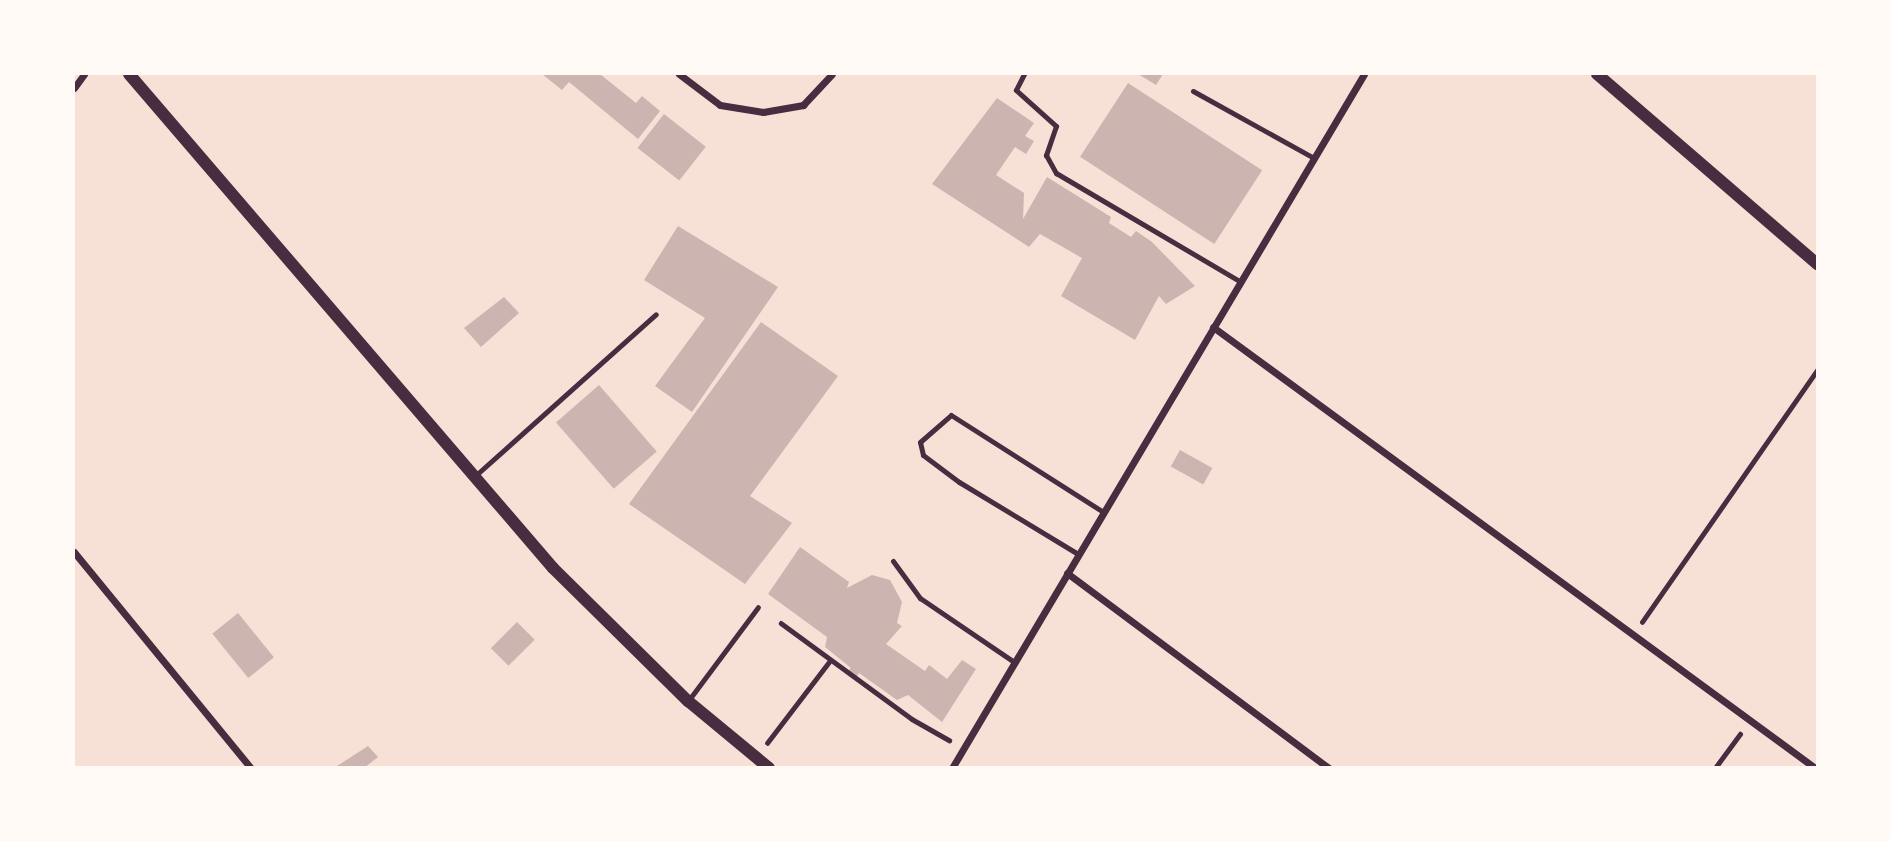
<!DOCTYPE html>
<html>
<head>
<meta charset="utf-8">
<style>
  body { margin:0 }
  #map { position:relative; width:1891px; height:841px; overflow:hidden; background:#f7e1d7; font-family:"Exo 2",sans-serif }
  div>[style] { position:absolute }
  .building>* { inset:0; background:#ccb4b1; transform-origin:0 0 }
  .path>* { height:4.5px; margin:-2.25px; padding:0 2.25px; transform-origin:2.25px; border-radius:2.25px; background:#4a2c40 }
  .service>* { height:5px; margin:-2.5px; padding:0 2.5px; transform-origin:2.5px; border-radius:2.5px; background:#4a2c40 }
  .minor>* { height:7px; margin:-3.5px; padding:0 3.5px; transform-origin:3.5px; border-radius:3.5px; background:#4a2c40 }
  .tertiary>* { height:12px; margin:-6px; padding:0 6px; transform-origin:6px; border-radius:6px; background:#4a2c40 }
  span { translate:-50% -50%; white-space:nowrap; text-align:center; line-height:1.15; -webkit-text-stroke:7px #fffaf5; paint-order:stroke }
  .frame { position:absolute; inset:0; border:75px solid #fffaf5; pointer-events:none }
</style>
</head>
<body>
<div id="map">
  <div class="building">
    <i style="clip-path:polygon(542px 74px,600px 74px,636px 103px,642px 96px,660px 111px,638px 139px,569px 82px,562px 90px)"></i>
    <i style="clip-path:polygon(1138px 74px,1163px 74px,1156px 85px)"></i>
    <i style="left:1128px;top:83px;width:160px;height:88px;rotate:33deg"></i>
    <i style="clip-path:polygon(997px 98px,1034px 123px,1025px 136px,1034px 141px,1026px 154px,1015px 147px,996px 175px,1024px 193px,1023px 219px,1047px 177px,1111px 217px,1109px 223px,1131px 237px,1136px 231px,1152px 242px,1195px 286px,1166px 304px,1159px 296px,1135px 340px,1061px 296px,1082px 258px,1040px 234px,1029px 247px,932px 184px)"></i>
    <i style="left:664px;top:114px;width:53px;height:43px;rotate:38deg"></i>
    <i style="clip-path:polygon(678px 226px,778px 287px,692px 412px,655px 386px,705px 318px,644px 280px)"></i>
    <i style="clip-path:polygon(504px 297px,519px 313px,481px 347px,464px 328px)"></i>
    <i style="clip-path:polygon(761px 322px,838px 376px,750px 496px,792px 523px,745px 584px,629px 504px)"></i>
    <i style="left:599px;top:385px;width:88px;height:57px;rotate:49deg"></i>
    <i style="left:1180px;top:450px;width:37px;height:19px;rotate:29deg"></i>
    <i style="clip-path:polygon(800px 547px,849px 582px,847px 588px,872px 575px,890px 580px,902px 602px,897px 623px,902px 626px,886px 644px,925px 671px,929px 665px,947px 679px,962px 660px,976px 669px,942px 722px,908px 695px,897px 700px,859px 673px,856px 678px,847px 672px,851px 668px,825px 647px,827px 637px,768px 594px)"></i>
    <i style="left:238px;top:613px;width:57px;height:33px;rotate:51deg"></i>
    <i style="left:517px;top:622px;width:25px;height:37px;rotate:45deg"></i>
    <i style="clip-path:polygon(368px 746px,378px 757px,364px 768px,334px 768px)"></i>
  </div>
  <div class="path">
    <i style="left:1642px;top:622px;width:308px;rotate:-55.2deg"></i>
    <i style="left:781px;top:623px;width:162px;rotate:36.2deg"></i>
    <i style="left:912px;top:719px;width:43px;rotate:29.6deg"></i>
    <i style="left:767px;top:743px;width:102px;rotate:-52.6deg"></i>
    <i style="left:1715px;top:768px;width:42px;rotate:-53.7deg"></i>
  </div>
  <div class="service">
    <i style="left:1024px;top:74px;width:18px;rotate:117deg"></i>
    <i style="left:1016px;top:90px;width:54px;rotate:42deg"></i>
    <i style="left:1056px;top:126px;width:31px;rotate:109deg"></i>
    <i style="left:1046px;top:155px;width:21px;rotate:61deg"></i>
    <i style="left:1056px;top:173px;width:212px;rotate:30.5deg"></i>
    <i style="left:1193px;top:91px;width:138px;rotate:29deg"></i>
    <i style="left:476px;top:475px;width:241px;rotate:-41.8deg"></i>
    <i style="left:1078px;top:554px;width:139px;rotate:-148.8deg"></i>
    <i style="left:959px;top:482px;width:45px;rotate:-143.1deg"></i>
    <i style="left:923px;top:455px;width:13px;rotate:-103deg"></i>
    <i style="left:920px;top:442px;width:41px;rotate:-41.1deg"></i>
    <i style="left:951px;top:415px;width:180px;rotate:32.5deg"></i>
    <i style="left:893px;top:561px;width:46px;rotate:53.9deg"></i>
    <i style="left:920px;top:598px;width:114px;rotate:34.2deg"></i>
    <i style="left:688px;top:701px;width:117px;rotate:-53.3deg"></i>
  </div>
  <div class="minor">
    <i style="left:679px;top:74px;width:51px;rotate:37.1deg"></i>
    <i style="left:720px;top:105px;width:44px;rotate:9.2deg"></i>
    <i style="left:763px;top:112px;width:41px;rotate:-9.9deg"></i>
    <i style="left:803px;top:105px;width:42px;rotate:-46.9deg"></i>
    <i style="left:74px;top:88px;width:17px;rotate:-54deg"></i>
    <i style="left:1213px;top:327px;width:746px;rotate:36.22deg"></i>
    <i style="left:74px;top:552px;width:279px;rotate:50.7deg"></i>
    <i style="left:1067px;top:573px;width:327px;rotate:36.7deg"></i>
    <i style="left:952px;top:768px;width:807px;rotate:-59.3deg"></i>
  </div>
  <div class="tertiary">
    <i style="left:129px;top:74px;width:651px;rotate:49.36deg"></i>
    <i style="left:553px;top:568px;width:190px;rotate:44.6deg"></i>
    <i style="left:688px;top:701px;width:105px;rotate:39.6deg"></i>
    <i style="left:1597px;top:74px;width:292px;rotate:40.8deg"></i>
  </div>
  <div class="frame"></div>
</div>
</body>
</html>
